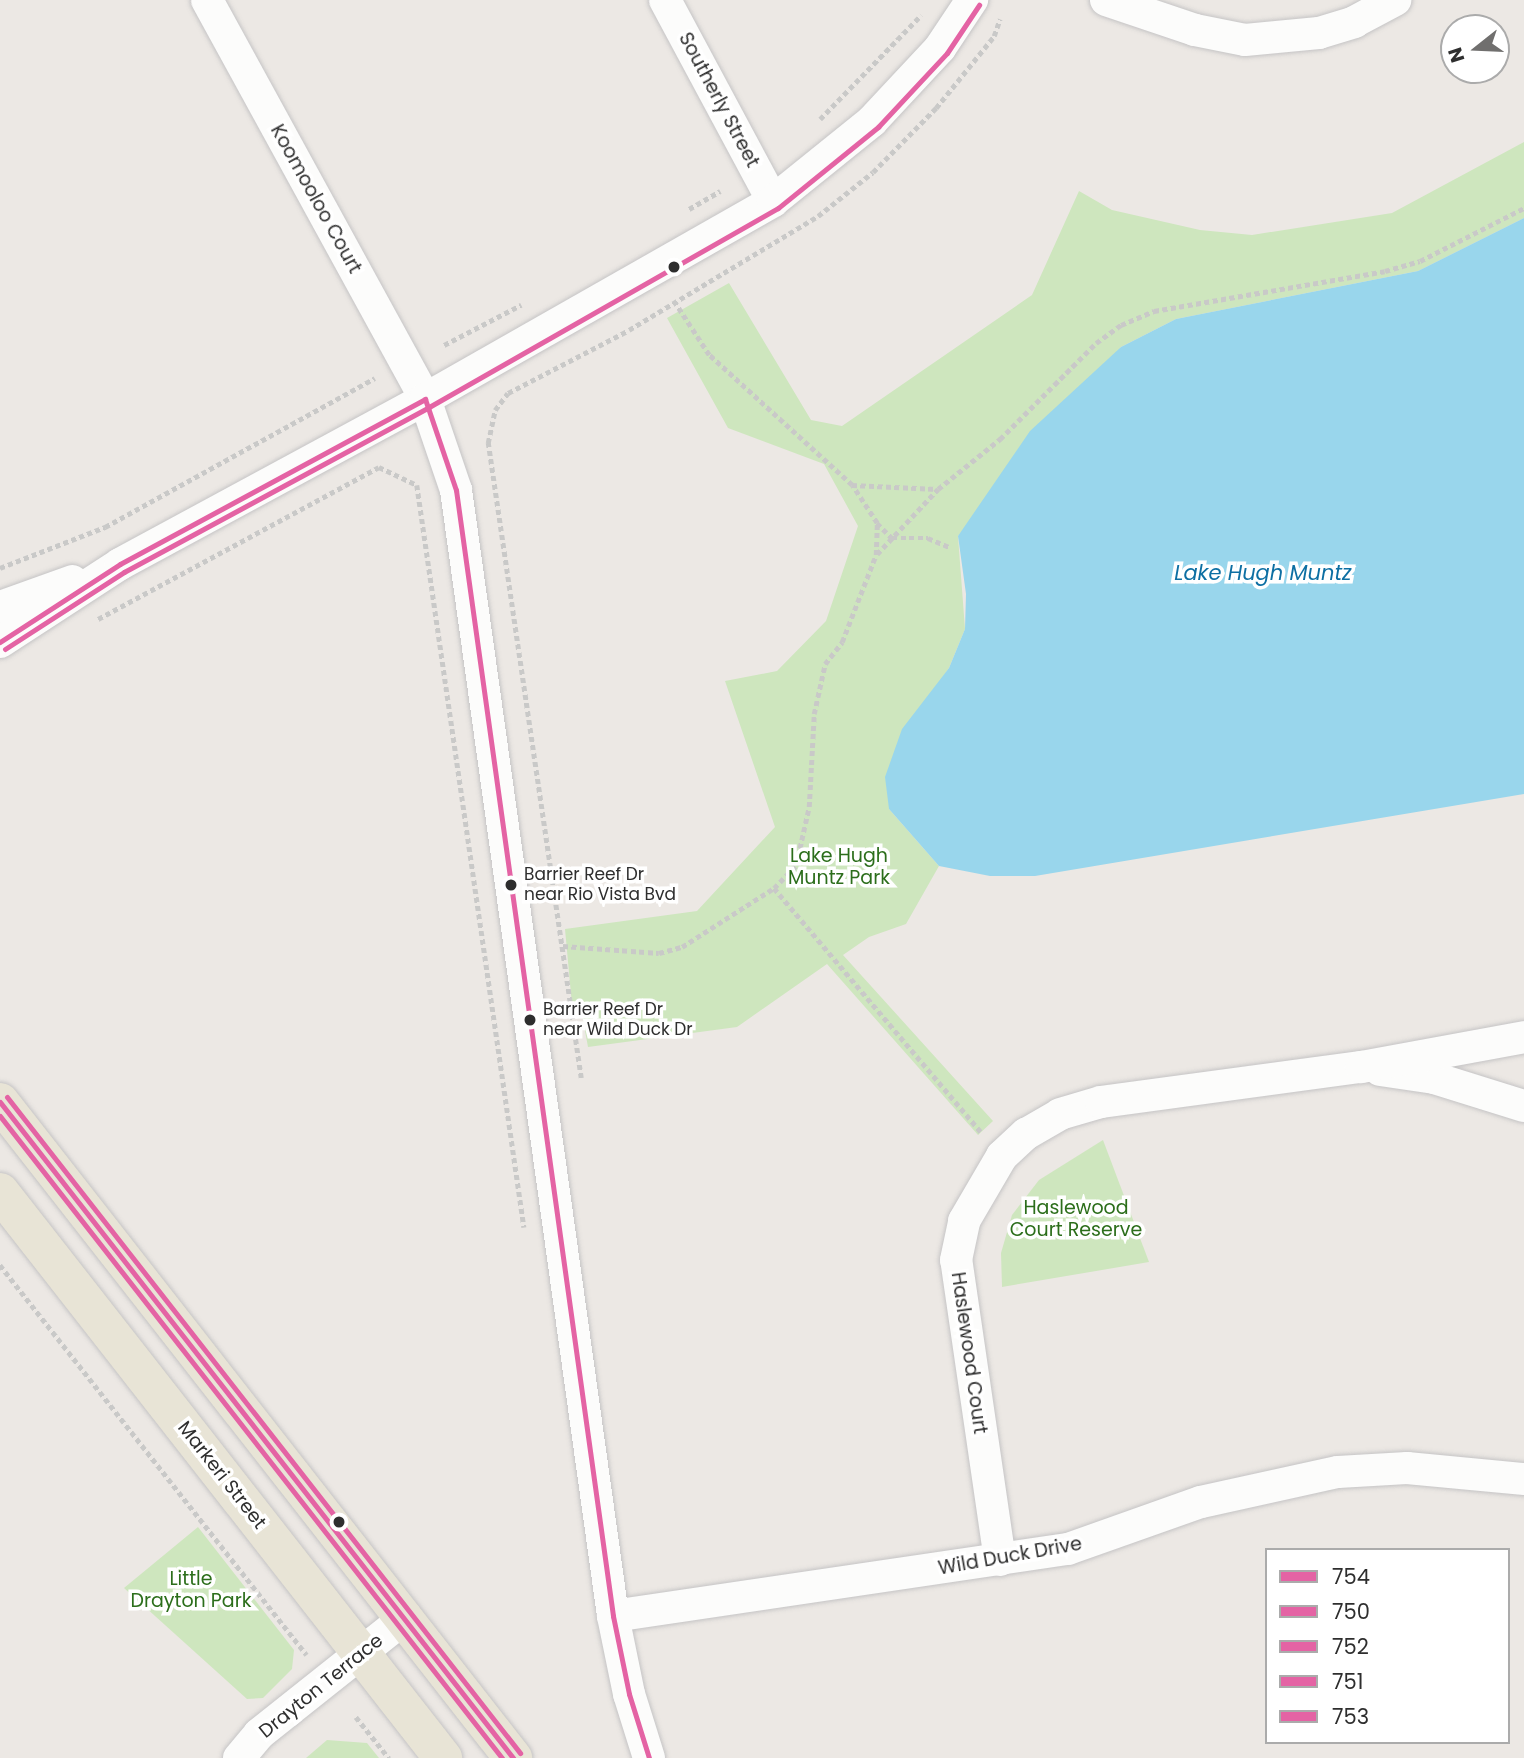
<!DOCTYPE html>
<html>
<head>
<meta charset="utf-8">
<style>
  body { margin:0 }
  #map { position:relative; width:1524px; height:1758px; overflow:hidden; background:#ece8e4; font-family:Poppins,sans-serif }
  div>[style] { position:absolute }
  .green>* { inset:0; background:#cee6be }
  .water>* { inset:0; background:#99d6ec }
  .path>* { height:4.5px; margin-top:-2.25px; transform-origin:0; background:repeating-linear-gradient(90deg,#c9c9c8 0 5px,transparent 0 8.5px) }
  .roads { filter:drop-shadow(0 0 2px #c5c4c5) drop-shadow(0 0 2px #c5c4c5) }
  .minor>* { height:32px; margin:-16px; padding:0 16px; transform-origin:16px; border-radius:16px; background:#fcfcfb }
  .major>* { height:38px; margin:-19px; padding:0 19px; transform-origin:19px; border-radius:19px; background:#e8e4d6 }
  .bus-1>* { height:5px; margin:-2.5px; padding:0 2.5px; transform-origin:2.5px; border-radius:2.5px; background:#e463a4 }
  .bus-2>* { height:5px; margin:-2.5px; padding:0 2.5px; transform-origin:2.5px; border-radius:2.5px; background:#e463a4 }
  .bus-3>* { height:5px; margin:-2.5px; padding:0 2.5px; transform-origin:2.5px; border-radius:2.5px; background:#e463a4 }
  .bus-4>* { height:5px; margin:-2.5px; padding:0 2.5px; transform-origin:2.5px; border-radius:2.5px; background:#e463a4 }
  .bus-5>* { height:5px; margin:-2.5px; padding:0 2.5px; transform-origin:2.5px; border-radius:2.5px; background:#e463a4 }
  .dots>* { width:19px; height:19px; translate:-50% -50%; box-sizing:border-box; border:4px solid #fff; border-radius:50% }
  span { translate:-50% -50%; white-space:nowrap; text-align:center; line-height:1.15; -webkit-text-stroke:7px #fff; paint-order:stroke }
  .bus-label { font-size:17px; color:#2e2e2e }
  .left { translate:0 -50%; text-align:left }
  .street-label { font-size:19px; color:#2e2e2e }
  .park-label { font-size:19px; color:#2c6e1b }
  .water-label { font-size:21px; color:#0d6fa3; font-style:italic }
  .legend { position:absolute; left:1265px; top:1548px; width:245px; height:196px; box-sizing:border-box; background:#fff; border:2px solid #ababab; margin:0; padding:9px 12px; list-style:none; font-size:21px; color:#2e2e2e }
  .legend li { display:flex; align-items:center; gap:14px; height:35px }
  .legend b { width:35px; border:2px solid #ababab }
  .north { position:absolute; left:1440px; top:14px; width:70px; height:70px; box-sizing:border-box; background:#fff; border:2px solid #ababab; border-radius:50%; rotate:252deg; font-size:19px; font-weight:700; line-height:28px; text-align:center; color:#2e2e2e }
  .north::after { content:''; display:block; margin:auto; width:24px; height:32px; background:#706f6e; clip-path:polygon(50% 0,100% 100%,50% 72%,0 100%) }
</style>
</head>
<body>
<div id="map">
  <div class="green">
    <i style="clip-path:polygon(1524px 142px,1524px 218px,1418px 271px,1176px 319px,1121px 347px,958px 536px,965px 629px,949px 668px,930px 696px,889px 809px,939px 866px,906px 924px,869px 937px,843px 955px,993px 1121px,978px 1135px,827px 964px,737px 1027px,588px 1047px,580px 1004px,572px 1005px,565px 929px,697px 911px,775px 827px,725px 681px,777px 671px,826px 621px,858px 526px,824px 464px,728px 428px,667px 318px,729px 283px,811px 420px,842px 426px,1032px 295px,1079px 191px,1112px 210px,1200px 230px,1252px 235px,1392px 213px)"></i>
    <i style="clip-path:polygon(1103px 1140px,1149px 1262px,1002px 1287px,1001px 1253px,1012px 1215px,1039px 1180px)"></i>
    <i style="clip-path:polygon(198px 1527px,294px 1650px,292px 1669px,263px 1698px,247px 1699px,124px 1588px)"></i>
    <i style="clip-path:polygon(327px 1740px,367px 1743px,379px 1758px,306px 1758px)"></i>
  </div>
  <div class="water">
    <i style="clip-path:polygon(1524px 218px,1524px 794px,1035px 876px,990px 876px,939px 866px,889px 809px,885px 777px,902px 729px,949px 668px,965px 629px,966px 594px,958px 536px,1030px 431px,1121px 347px,1176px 319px,1418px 271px)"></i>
  </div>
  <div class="path">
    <i style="left:820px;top:119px;width:145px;rotate:-45.8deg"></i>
    <i style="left:689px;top:209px;width:36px;rotate:-30deg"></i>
    <i style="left:444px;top:345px;width:87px;rotate:-27.5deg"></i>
    <i style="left:852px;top:485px;width:85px;rotate:2.7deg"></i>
    <i style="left:877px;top:523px;width:21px;rotate:45deg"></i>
    <i style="left:892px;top:538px;width:36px"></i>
    <i style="left:928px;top:538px;width:25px;rotate:23deg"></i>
    <i style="left:877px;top:554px;width:89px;rotate:-46.8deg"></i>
    <i style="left:938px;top:489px;width:80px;rotate:-38.9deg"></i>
    <i style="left:1000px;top:439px;width:136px;rotate:-45deg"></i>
    <i style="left:1096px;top:343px;width:31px;rotate:-36deg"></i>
    <i style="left:1121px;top:325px;width:36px;rotate:-23deg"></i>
    <i style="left:1154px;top:311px;width:234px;rotate:-9.8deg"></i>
    <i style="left:1385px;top:271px;width:36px;rotate:-16deg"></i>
    <i style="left:1420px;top:261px;width:117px;rotate:-27deg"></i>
    <i style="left:0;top:568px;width:113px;rotate:-21.3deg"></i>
    <i style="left:105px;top:527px;width:308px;rotate:-28.9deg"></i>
    <i style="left:98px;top:619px;width:319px;rotate:-28.4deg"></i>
    <i style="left:379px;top:467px;width:42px;rotate:25.3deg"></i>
    <i style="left:417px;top:485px;width:750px;rotate:81.79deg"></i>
    <i style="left:774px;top:888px;width:321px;rotate:49.7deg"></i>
    <i style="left:563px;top:946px;width:96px;rotate:4.2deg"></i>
    <i style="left:659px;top:953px;width:24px;rotate:-15deg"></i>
    <i style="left:682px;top:947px;width:109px;rotate:-32.7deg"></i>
    <i style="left:774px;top:888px;width:32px;rotate:-46deg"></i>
    <i style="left:796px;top:865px;width:59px;rotate:-77.4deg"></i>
    <i style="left:809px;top:807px;width:93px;rotate:-86.9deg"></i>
    <i style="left:814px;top:714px;width:51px;rotate:-77.6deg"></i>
    <i style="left:825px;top:664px;width:28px;rotate:-52deg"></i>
    <i style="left:842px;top:642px;width:93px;rotate:-68.7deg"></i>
    <i style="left:876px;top:555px;width:32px;rotate:-88deg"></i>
    <i style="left:877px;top:523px;width:45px;rotate:-123.3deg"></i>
    <i style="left:852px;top:485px;width:193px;rotate:-137.7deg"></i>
    <i style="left:709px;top:355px;width:62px;rotate:-123.2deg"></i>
    <i style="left:581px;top:1078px;width:642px;rotate:-98.33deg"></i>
    <i style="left:488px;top:443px;width:34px;rotate:-78deg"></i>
    <i style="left:495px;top:410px;width:21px;rotate:-53deg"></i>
    <i style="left:508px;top:393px;width:136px;rotate:-27.5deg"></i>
    <i style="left:629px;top:330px;width:221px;rotate:-31.1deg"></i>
    <i style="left:818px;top:216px;width:70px;rotate:-38.7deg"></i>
    <i style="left:873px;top:172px;width:90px;rotate:-45.5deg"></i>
    <i style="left:936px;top:108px;width:92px;rotate:-51.1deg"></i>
    <i style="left:994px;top:36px;width:18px;rotate:-71deg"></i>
    <i style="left:0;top:1265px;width:496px;rotate:51.8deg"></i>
    <i style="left:356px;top:1717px;width:53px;rotate:51.2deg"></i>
  </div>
  <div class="roads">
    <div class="minor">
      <i style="left:207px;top:0;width:455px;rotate:61.3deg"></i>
      <i style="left:425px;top:399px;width:96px;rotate:71.2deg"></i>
      <i style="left:456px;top:490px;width:1137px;rotate:82.06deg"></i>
      <i style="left:613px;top:1616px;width:80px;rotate:78.4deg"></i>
      <i style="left:629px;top:1694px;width:67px;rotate:72.6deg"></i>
      <i style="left:665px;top:0;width:228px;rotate:61.8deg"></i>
      <i style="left:1106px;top:0;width:94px;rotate:18.6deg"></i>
      <i style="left:1195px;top:30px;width:51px;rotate:11.3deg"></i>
      <i style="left:1245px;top:40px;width:74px;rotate:-5.4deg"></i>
      <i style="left:1319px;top:33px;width:37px;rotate:-17deg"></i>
      <i style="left:1354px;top:22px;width:47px;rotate:-28.2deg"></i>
      <i style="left:0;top:607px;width:77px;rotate:-19.6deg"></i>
      <i style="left:0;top:642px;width:143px;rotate:-33deg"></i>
      <i style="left:120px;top:564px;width:347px;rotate:-28.4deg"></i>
      <i style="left:425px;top:399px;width:400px;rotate:-29.6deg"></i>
      <i style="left:773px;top:201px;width:127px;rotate:-38.9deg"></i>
      <i style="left:872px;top:121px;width:100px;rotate:-47deg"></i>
      <i style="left:940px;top:48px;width:58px;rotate:-56.3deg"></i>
      <i style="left:1380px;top:1070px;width:55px;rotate:8.4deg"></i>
      <i style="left:1434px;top:1078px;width:94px;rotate:17.3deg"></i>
      <i style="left:1000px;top:1560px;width:303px;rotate:-98.3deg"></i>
      <i style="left:956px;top:1260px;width:40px;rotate:-78deg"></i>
      <i style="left:964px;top:1221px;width:75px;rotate:-59.7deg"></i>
      <i style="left:1002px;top:1156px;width:33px;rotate:-43deg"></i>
      <i style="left:1026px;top:1134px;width:39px;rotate:-30deg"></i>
      <i style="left:1060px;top:1114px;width:43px;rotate:-16.3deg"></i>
      <i style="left:1101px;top:1102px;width:262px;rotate:-7.7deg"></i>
      <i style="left:1361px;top:1067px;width:166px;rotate:-10.4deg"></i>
      <i style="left:613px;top:1616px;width:460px;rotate:-8.4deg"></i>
      <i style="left:1068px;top:1549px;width:141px;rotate:-19.5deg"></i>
      <i style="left:1201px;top:1502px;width:140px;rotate:-12.4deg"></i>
      <i style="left:1338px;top:1472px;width:69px;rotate:-3.3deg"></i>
      <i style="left:1407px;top:1468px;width:118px;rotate:5.4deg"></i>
      <i style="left:239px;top:1758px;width:31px;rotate:-50deg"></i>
      <i style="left:259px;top:1734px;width:188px;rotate:-38.5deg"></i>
    </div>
    <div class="major">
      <i style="left:0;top:1102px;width:833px;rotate:51.97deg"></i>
      <i style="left:0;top:1192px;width:719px;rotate:51.95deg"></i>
    </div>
  </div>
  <div class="bus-1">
    <i style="left:425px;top:399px;width:96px;rotate:71.2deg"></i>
    <i style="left:456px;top:490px;width:1137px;rotate:82.06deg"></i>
    <i style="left:613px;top:1616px;width:80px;rotate:78.4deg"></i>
    <i style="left:629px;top:1694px;width:67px;rotate:72.6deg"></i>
    <i style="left:0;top:642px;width:143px;rotate:-33deg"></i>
    <i style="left:120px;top:564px;width:347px;rotate:-28.4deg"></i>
  </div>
  <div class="bus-2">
    <i style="left:5px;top:649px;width:142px;rotate:-32.9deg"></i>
    <i style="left:124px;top:572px;width:347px;rotate:-28.4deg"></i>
    <i style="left:429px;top:407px;width:402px;rotate:-29.7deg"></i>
    <i style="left:778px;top:208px;width:129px;rotate:-39deg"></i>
    <i style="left:878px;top:127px;width:101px;rotate:-47deg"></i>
    <i style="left:947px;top:53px;width:58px;rotate:-56.3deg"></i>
  </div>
  <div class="bus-3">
    <i style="left:0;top:1102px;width:833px;rotate:51.97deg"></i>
  </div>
  <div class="bus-4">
    <i style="left:0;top:1116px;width:815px;rotate:51.98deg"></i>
  </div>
  <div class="bus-5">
    <i style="left:7px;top:1097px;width:833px;rotate:51.97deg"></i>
  </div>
  <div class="dots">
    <i style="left:674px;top:267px;background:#2e2e2e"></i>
    <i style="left:511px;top:885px;background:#2e2e2e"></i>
    <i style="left:530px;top:1020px;background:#2e2e2e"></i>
    <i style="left:339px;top:1522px;background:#2e2e2e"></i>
  </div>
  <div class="bus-label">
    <span class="left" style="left:524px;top:885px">Barrier Reef Dr<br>near Rio Vista Bvd</span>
    <span class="left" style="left:543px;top:1020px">Barrier Reef Dr<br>near Wild Duck Dr</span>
  </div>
  <div class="street-label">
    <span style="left:719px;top:100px;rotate:62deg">Southerly Street</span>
    <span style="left:316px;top:199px;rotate:61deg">Koomooloo Court</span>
    <span style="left:969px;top:1353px;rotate:82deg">Haslewood Court</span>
    <span style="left:222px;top:1475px;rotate:52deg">Markeri Street</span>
    <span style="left:1010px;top:1556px;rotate:-10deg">Wild Duck Drive</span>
    <span style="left:321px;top:1686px;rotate:-39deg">Drayton Terrace</span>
  </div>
  <div class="park-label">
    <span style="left:839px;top:867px">Lake Hugh<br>Muntz Park</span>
    <span style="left:1076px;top:1219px">Haslewood<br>Court Reserve</span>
    <span style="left:191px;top:1590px">Little<br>Drayton Park</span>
  </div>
  <div class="water-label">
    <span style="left:1263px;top:573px">Lake Hugh Muntz</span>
  </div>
  <ul class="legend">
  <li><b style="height:9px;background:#e463a4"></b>754</li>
  <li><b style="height:9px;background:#e463a4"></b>750</li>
  <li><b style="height:9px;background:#e463a4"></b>752</li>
  <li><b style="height:9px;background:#e463a4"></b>751</li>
  <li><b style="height:9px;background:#e463a4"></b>753</li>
  </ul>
  <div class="north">N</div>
</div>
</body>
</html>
